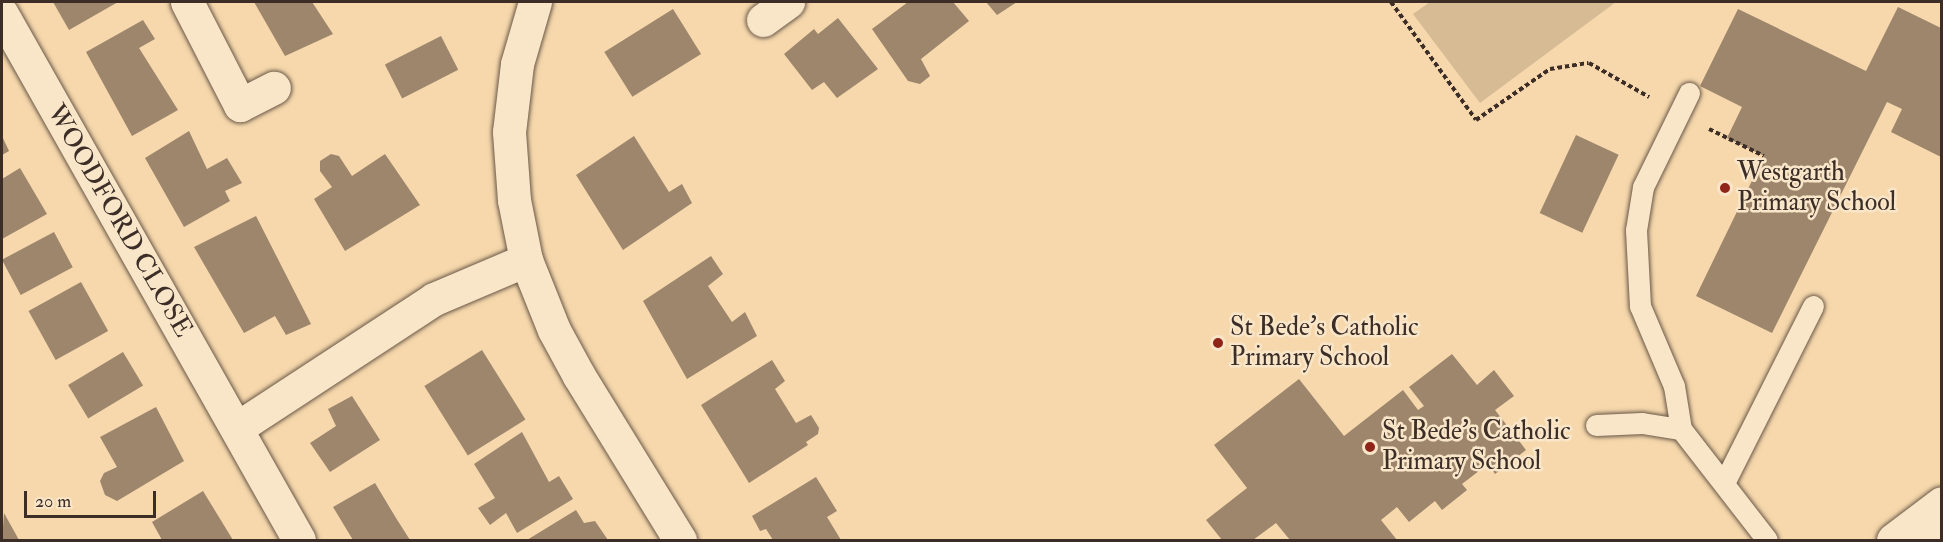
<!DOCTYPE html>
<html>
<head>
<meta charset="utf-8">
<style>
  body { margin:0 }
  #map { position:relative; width:1943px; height:542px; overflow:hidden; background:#f6d8ac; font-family:"IM FELL Double Pica",serif }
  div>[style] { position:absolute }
  .green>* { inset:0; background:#d6bb95 }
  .building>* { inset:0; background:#9d866c; transform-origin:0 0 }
  .path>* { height:4px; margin-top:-2px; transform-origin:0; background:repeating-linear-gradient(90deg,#3c2e27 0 4.5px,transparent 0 7.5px) }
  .roads { filter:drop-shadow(0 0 2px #6a5848) drop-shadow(0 0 2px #6a5848) }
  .service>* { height:21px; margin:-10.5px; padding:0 10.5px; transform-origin:10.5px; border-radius:10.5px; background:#f9e6c9 }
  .minor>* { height:33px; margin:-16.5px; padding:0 16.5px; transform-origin:16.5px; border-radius:16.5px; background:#f9e6c9 }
  .tertiary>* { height:33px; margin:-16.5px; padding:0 16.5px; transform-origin:16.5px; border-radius:16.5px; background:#f9e6c9 }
  .dots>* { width:16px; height:16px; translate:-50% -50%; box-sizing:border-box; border:3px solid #f9e6c9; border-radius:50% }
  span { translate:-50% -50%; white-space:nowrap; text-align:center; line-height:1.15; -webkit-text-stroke:5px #f9e6c9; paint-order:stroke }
  .poi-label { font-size:26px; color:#3c2e27 }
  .left { translate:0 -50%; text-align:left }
  .street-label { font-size:26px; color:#3c2e27 }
  .frame { position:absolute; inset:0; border:3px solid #3c2e27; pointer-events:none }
  .scale { position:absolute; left:24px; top:491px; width:132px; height:27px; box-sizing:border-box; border:3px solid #3c2e27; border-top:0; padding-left:8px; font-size:18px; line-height:21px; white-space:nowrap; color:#3c2e27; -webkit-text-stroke:4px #f9e6c9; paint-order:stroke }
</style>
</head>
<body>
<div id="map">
  <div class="green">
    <i style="clip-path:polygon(1430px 2px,1616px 2px,1480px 103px,1413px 14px)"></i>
  </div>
  <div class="building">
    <i style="clip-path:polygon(53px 2px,118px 2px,69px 30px)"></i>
    <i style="clip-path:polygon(254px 2px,312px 2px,333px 34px,285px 56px)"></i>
    <i style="clip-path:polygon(908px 2px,953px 2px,969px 21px,921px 59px,930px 76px,920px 84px,908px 81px,872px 29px)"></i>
    <i style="clip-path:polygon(986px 2px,1017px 2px,997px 15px)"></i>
    <i style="clip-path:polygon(1898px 7px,1941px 28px,1941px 157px,1891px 132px,1902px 109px,1887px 102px,1772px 333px,1696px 296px,1764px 156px,1727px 138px,1742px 107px,1700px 86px,1738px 9px,1866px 71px)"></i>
    <i style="left:673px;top:9px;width:53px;height:81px;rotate:58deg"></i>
    <i style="clip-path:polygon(838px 18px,878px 69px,837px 98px,824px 82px,812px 90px,784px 54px,814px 29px,818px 34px)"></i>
    <i style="clip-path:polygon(143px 20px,155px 39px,139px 48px,178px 110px,132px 136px,86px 52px)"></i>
    <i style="left:441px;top:36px;width:38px;height:63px;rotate:63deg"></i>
    <i style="clip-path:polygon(189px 131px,207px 169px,227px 158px,242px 183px,225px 191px,230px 201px,184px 227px,145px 158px)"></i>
    <i style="left:1576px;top:135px;width:47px;height:86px;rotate:25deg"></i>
    <i style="clip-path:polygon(2px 136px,9px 151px,2px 155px)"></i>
    <i style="clip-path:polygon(634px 136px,669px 192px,682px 184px,692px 203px,623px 250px,576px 175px)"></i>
    <i style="clip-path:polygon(331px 154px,339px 156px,352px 176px,385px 154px,420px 205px,345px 251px,314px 199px,332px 187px,320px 171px,320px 161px)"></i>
    <i style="clip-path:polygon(20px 168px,47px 214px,2px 239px,2px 179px)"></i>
    <i style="clip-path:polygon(256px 216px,311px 324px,286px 335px,275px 316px,244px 333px,194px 247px)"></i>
    <i style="left:54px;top:232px;width:40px;height:59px;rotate:62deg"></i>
    <i style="clip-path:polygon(711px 256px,723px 274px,708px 286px,732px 322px,745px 312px,757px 336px,687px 379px,643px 301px)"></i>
    <i style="left:81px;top:282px;width:56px;height:60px;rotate:61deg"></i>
    <i style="left:482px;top:350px;width:82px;height:68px;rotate:58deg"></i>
    <i style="left:123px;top:352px;width:39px;height:64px;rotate:59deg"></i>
    <i style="clip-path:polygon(1452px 354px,1477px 385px,1494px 370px,1514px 396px,1495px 410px,1526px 450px,1495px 474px,1488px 464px,1462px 484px,1467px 490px,1442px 510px,1435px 501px,1409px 522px,1397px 507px,1381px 520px,1397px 540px,1290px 540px,1276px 523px,1253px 540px,1222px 540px,1206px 520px,1247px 488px,1214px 445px,1299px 379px,1344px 436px,1403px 390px,1418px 410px,1424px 406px,1409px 387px)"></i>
    <i style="clip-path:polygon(772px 360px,785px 381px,775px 389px,796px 423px,811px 415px,819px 428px,818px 434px,806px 442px,808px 445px,749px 483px,701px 405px)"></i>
    <i style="clip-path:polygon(352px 396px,380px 440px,330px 472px,310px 443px,336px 426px,328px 409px)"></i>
    <i style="clip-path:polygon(156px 407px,184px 461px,117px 501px,105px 495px,100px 481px,104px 473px,117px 467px,100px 437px)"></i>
    <i style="clip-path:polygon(522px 432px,549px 482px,559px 476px,573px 499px,517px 533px,506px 513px,490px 525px,478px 508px,495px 498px,474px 464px)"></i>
    <i style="clip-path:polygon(816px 477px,837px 511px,827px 517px,841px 540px,773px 540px,766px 529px,760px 531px,752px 516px)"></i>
    <i style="clip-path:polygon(375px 483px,396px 518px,410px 540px,353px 540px,333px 507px)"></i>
    <i style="clip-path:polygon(203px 491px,233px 540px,162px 540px,152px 522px)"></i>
    <i style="clip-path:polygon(576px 510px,584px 523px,595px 521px,608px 540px,527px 540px)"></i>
    <i style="clip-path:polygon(4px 513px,19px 540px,2px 540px)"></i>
  </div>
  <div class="path">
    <i style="left:1391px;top:2px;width:145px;rotate:54.2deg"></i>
    <i style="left:1476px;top:120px;width:90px;rotate:-34.6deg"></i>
    <i style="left:1550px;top:69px;width:39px;rotate:-9deg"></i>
    <i style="left:1589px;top:63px;width:69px;rotate:29.5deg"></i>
    <i style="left:1709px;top:129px;width:61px;rotate:26.1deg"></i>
  </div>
  <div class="roads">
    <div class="service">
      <i style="left:1689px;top:93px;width:105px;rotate:116.1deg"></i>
      <i style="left:1643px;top:187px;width:44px;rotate:99.2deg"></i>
      <i style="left:1636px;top:230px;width:76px;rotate:87deg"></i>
      <i style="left:1640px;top:306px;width:87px;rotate:67deg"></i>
      <i style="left:1674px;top:386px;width:44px;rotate:80.8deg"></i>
      <i style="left:1681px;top:429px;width:140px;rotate:52.2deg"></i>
      <i style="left:1596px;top:425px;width:46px;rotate:-2.5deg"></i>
      <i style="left:1642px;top:423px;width:39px;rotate:9deg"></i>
      <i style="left:1724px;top:483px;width:198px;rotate:-63.3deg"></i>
    </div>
    <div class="minor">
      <i style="left:187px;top:2px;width:116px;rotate:62.8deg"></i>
      <i style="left:240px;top:105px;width:38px;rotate:-27deg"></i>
      <i style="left:535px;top:2px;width:65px;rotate:106.2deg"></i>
      <i style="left:517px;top:64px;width:68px;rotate:96.7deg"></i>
      <i style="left:509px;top:132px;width:68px;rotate:85.8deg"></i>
      <i style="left:514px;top:200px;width:61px;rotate:78.7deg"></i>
      <i style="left:526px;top:260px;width:75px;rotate:68.2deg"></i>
      <i style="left:554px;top:330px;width:52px;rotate:61.5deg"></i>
      <i style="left:579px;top:376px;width:193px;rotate:58.4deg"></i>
      <i style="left:2px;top:14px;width:604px;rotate:60.55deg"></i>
      <i style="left:763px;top:20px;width:31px;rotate:-36deg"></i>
      <i style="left:237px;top:428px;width:235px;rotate:-33.2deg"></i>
      <i style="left:434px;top:299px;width:100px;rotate:-23deg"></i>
      <i style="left:1916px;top:524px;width:24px;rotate:42deg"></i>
    </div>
    <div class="tertiary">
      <i style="left:1893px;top:540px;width:61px;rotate:-37.1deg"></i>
    </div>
  </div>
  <div class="dots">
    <i style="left:1725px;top:188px;background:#8f2418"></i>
    <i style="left:1218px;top:343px;background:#8f2418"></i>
    <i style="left:1370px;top:447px;background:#8f2418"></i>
  </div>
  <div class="poi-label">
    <span class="left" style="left:1737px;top:188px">Westgarth<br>Primary School</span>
    <span class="left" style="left:1230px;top:343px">St Bede's Catholic<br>Primary School</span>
    <span class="left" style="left:1382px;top:447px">St Bede’s Catholic<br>Primary School</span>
  </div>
  <div class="street-label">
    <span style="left:119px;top:221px;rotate:60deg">WOODFORD CLOSE</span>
  </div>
  <div class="frame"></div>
  <div class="scale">20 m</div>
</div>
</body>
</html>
